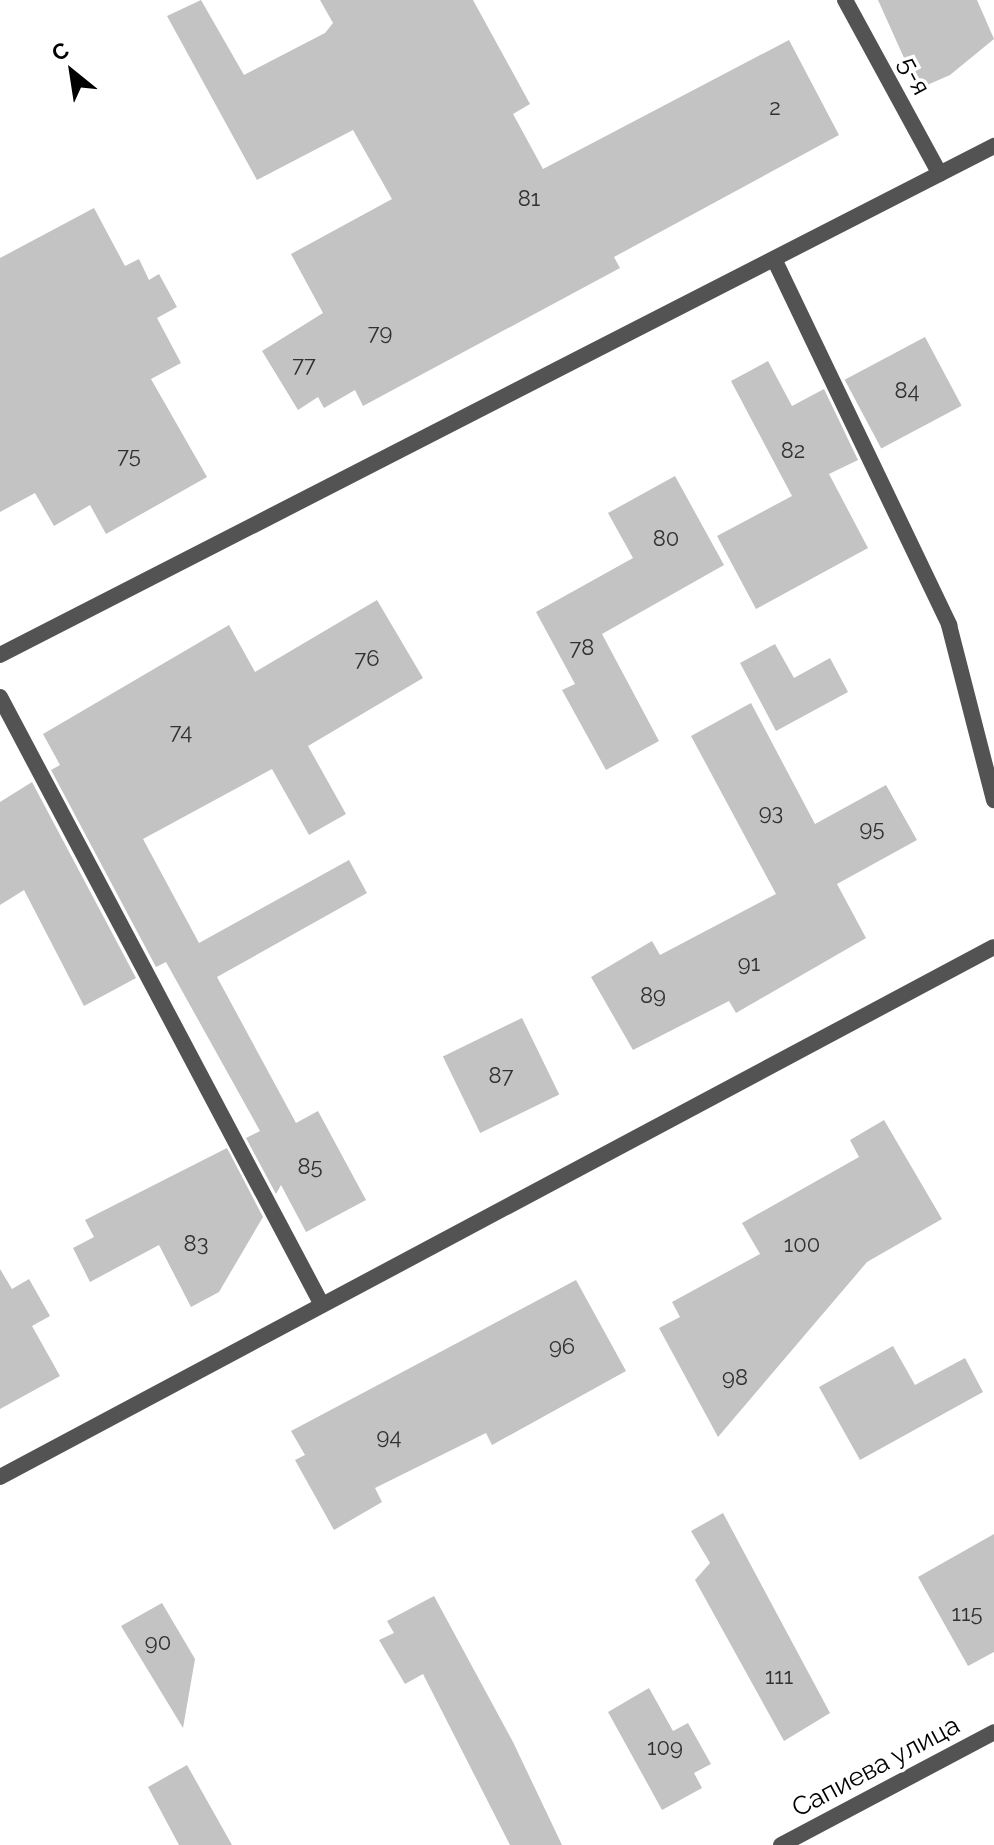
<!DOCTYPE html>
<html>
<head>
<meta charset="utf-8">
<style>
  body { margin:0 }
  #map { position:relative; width:994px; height:1845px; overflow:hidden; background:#fff; font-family:Raleway,sans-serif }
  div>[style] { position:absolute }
  .building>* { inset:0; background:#c3c3c3; transform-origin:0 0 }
  .minor>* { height:16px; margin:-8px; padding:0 8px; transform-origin:8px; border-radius:8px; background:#535353 }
  .tertiary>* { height:16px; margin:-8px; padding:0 8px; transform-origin:8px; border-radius:8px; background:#535353 }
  span { translate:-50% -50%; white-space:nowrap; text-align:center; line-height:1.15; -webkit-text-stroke:7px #fff; paint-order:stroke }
  .number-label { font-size:22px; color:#313131 }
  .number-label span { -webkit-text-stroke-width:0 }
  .street-label { font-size:26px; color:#000 }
  .north { position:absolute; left:32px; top:32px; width:80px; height:80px; -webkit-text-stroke:6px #fff; paint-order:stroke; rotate:330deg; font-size:22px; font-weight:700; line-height:32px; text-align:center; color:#000 }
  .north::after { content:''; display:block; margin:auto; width:28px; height:36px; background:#000; clip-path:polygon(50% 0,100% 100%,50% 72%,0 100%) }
</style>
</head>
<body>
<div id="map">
  <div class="building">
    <i style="clip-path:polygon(201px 0,244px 75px,325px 33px,333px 23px,320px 0,473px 0,530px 104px,513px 114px,543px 169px,789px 40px,839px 135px,614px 257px,620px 268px,363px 406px,355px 390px,324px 408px,318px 397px,298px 410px,262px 351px,323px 313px,291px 254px,392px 199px,353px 130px,257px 180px,167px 16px)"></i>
    <i style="clip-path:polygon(878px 0,977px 0,994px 39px,950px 75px,918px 89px)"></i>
    <i style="clip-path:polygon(94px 208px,125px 266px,139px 259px,149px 280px,159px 274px,177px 307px,157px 318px,181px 363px,151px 379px,207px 477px,106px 534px,90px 505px,54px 526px,35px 493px,0 512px,0 258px)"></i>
    <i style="left:925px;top:337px;width:78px;height:91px;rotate:62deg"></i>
    <i style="clip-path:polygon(768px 361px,792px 406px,824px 389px,858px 460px,829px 474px,868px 548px,756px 609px,717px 536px,792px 496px,731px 381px)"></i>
    <i style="clip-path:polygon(675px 476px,724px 565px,602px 634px,659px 741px,606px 770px,562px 690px,575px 684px,536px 612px,633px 558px,608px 513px)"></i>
    <i style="clip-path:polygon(377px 600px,423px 678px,308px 746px,346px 814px,309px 835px,272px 769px,143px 839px,199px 943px,349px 860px,367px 893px,217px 977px,296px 1123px,318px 1111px,366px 1200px,306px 1232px,281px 1185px,276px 1194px,246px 1138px,260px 1131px,166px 962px,156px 967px,51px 770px,60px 765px,43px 734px,229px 625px,255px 672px)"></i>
    <i style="clip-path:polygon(775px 644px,794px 678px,830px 658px,848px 692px,776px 731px,740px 663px)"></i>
    <i style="clip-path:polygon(751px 703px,815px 824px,886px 785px,917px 840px,837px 884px,866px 938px,736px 1013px,729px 1001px,633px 1050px,591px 977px,652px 941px,660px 955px,776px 894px,691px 736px)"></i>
    <i style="clip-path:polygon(32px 782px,136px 978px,84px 1006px,24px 890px,0 905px,0 802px)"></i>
    <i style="left:522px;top:1018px;width:85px;height:88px;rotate:64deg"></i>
    <i style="clip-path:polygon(884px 1120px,942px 1219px,867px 1262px,718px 1437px,659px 1328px,680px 1317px,672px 1302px,760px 1254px,742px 1223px,859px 1157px,850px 1140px)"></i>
    <i style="clip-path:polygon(227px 1148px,263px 1217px,219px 1292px,191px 1307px,159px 1245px,90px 1282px,73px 1248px,94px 1237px,85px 1220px)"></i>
    <i style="clip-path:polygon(0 1269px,12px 1289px,29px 1279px,50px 1316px,32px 1326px,60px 1376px,0 1409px)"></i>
    <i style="clip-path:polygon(576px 1280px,626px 1371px,492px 1445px,486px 1433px,375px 1488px,382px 1502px,334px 1530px,295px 1460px,305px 1455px,291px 1431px)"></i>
    <i style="clip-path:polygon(893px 1346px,915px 1385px,965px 1358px,983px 1392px,860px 1460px,819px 1387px)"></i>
    <i style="clip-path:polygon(723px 1513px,830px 1713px,784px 1741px,695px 1580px,710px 1563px,691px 1531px)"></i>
    <i style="clip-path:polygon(994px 1534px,994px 1652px,968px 1666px,918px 1577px)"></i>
    <i style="clip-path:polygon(434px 1596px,513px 1742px,562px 1845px,510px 1845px,423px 1674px,405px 1684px,379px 1640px,394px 1633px,387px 1621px)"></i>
    <i style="clip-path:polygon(162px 1603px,195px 1659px,183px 1728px,121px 1626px)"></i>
    <i style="clip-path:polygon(649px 1688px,673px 1731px,688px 1723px,711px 1764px,694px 1773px,702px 1788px,662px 1810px,608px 1712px)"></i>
    <i style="clip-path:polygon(187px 1765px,232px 1845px,179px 1845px,148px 1787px)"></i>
  </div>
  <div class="minor">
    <i style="left:845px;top:0;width:198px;rotate:61.4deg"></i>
    <i style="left:774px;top:259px;width:406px;rotate:64.4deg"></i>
    <i style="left:949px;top:625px;width:181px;rotate:75.6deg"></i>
    <i style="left:0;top:697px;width:686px;rotate:62.09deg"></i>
    <i style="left:0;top:1477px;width:1126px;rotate:-28.07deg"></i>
    <i style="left:781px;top:1845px;width:241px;rotate:-27.9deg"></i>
  </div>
  <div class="tertiary">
    <i style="left:0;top:655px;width:1117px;rotate:-27.12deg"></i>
  </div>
  <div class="number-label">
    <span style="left:775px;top:108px">2</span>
    <span style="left:529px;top:199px">81</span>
    <span style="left:380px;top:333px">79</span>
    <span style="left:304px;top:365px">77</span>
    <span style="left:907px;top:391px">84</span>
    <span style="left:793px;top:451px">82</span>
    <span style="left:129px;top:456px">75</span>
    <span style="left:666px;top:539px">80</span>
    <span style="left:582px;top:648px">78</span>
    <span style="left:367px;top:659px">76</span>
    <span style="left:181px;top:732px">74</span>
    <span style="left:771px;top:813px">93</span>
    <span style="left:872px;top:829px">95</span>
    <span style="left:749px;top:964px">91</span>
    <span style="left:653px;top:996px">89</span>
    <span style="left:501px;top:1076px">87</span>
    <span style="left:310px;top:1167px">85</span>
    <span style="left:196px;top:1244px">83</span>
    <span style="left:802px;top:1245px">100</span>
    <span style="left:562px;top:1347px">96</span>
    <span style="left:735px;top:1378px">98</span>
    <span style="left:389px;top:1437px">94</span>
    <span style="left:967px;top:1614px">115</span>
    <span style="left:158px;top:1643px">90</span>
    <span style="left:779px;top:1677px">111</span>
    <span style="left:665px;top:1748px">109</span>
  </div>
  <div class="street-label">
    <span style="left:914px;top:76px;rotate:62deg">5-я</span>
    <span style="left:876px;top:1767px;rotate:-28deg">Сапиева улица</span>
  </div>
  <div class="north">С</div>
</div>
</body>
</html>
